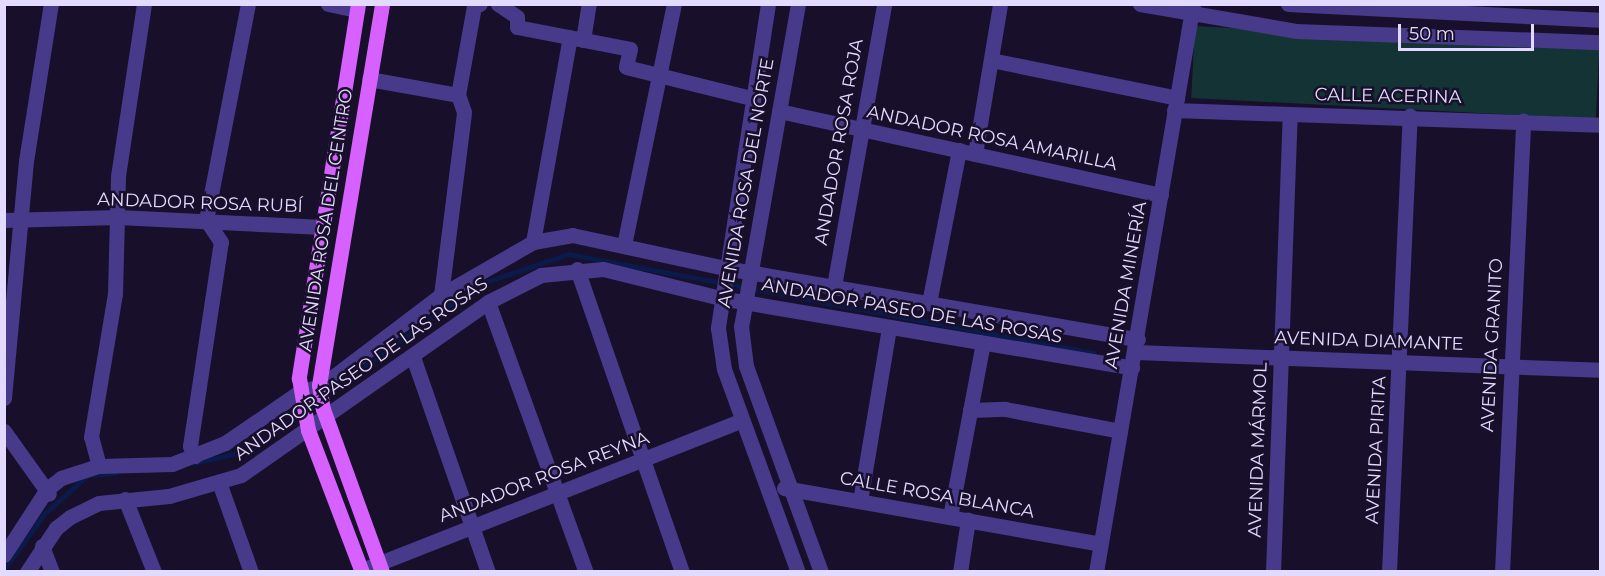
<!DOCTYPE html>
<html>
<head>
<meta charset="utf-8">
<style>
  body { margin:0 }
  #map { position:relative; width:1605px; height:576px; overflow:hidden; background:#18102b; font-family:Montserrat,sans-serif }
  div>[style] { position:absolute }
  .green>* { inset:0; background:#133335; transform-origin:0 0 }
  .stream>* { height:5px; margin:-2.5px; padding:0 2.5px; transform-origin:2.5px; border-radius:2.5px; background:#091a4b }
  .minor>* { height:15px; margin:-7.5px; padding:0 7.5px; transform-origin:7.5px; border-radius:7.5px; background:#473a8b }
  .major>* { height:15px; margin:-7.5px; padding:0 7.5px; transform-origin:7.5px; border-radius:7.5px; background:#d761ff }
  .major-bridge>* { height:15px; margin:-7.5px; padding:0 7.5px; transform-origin:7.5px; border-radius:7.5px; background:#d761ff }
  span { translate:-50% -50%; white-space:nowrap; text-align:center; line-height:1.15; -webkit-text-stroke:5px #18102b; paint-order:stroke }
  .street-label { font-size:18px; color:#e3daff }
  .frame { position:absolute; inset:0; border:6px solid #e3daff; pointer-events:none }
  .scale { position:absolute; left:1398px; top:24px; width:136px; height:27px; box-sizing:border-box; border:3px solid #e3daff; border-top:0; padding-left:8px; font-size:18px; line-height:21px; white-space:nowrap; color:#e3daff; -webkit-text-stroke:4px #18102b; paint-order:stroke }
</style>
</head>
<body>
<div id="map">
  <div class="green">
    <i style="left:1195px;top:26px;width:405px;height:72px;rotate:3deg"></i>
  </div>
  <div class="stream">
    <i style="left:194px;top:463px;width:58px;rotate:-12.8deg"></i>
    <i style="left:251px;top:450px;width:280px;rotate:-36.1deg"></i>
    <i style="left:477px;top:285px;width:96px;rotate:-18.8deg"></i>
    <i style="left:568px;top:254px;width:535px;rotate:10.66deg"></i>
    <i style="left:4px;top:569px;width:69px;rotate:-53.8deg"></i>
    <i style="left:45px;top:513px;width:57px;rotate:-41.5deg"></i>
    <i style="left:88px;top:475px;width:28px;rotate:-4deg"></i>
  </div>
  <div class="minor">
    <i style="left:328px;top:4px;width:30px;rotate:12deg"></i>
    <i style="left:498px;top:4px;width:23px;rotate:34deg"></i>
    <i style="left:517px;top:17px;width:10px;rotate:90deg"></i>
    <i style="left:517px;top:27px;width:115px;rotate:11deg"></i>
    <i style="left:630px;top:49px;width:18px;rotate:103deg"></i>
    <i style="left:626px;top:67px;width:129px;rotate:13.9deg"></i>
    <i style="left:768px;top:4px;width:328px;rotate:98.8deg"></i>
    <i style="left:718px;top:328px;width:41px;rotate:81.7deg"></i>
    <i style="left:724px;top:369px;width:216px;rotate:70deg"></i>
    <i style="left:798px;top:4px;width:327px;rotate:100deg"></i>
    <i style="left:741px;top:326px;width:40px;rotate:82.9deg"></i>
    <i style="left:746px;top:366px;width:219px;rotate:70deg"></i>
    <i style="left:1140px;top:4px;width:158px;rotate:9.8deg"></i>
    <i style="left:1296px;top:31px;width:304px;rotate:2.1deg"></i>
    <i style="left:1288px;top:4px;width:312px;rotate:2.9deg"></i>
    <i style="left:583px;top:40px;width:36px;rotate:-81deg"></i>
    <i style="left:991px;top:60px;width:190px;rotate:11.5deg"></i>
    <i style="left:369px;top:79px;width:90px;rotate:10.2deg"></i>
    <i style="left:1174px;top:110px;width:426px;rotate:2deg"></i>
    <i style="left:779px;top:111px;width:391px;rotate:12.4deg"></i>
    <i style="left:975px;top:154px;width:152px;rotate:-80.5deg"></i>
    <i style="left:4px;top:220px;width:114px;rotate:-1.5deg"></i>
    <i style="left:118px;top:217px;width:205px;rotate:2.8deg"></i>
    <i style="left:533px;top:242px;width:208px;rotate:-79.8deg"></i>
    <i style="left:624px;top:245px;width:246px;rotate:-78.3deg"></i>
    <i style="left:577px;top:269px;width:321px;rotate:70.9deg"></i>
    <i style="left:834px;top:286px;width:286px;rotate:-79.9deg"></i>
    <i style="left:441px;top:295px;width:184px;rotate:-82.8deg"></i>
    <i style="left:464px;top:112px;width:18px;rotate:-109deg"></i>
    <i style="left:458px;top:95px;width:90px;rotate:-79.8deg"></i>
    <i style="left:474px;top:6px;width:6px;rotate:-18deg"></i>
    <i style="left:488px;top:302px;width:287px;rotate:70.1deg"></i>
    <i style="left:929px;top:303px;width:156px;rotate:-78.9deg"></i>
    <i style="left:1136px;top:352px;width:464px;rotate:2.2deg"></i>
    <i style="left:413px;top:357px;width:228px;rotate:70.8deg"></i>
    <i style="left:4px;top:398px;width:238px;rotate:-84.7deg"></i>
    <i style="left:26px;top:161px;width:159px;rotate:-81deg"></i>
    <i style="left:970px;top:410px;width:35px;rotate:-2deg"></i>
    <i style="left:1005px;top:409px;width:117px;rotate:10.8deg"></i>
    <i style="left:4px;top:431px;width:77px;rotate:54.5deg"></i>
    <i style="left:195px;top:456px;width:11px;rotate:-117deg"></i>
    <i style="left:190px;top:446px;width:206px;rotate:-81.4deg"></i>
    <i style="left:221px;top:242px;width:27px;rotate:-124deg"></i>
    <i style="left:206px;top:220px;width:220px;rotate:-79deg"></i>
    <i style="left:99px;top:466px;width:30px;rotate:-105deg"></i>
    <i style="left:91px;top:437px;width:146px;rotate:-80.5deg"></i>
    <i style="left:115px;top:293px;width:117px;rotate:-88.5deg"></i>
    <i style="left:118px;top:176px;width:174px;rotate:-81.4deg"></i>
    <i style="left:220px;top:485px;width:92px;rotate:70.4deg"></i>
    <i style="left:784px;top:488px;width:321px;rotate:10deg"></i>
    <i style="left:125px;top:499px;width:79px;rotate:68.3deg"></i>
    <i style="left:860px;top:501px;width:176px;rotate:-80.5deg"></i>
    <i style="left:950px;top:517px;width:177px;rotate:-79.3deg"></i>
    <i style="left:42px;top:546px;width:28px;rotate:69deg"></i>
    <i style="left:4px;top:555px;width:79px;rotate:-56.9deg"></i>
    <i style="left:47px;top:489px;width:18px;rotate:-38deg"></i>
    <i style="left:61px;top:478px;width:40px;rotate:-18deg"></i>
    <i style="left:99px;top:466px;width:73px;rotate:-1.6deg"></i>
    <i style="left:172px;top:464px;width:57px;rotate:-21.6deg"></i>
    <i style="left:225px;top:443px;width:92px;rotate:-34.4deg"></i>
    <i style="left:301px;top:391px;width:21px;rotate:-14deg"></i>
    <i style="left:321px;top:386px;width:151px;rotate:-37.2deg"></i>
    <i style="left:441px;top:295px;width:106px;rotate:-29.9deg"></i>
    <i style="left:533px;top:242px;width:40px;rotate:-10deg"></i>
    <i style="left:572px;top:235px;width:157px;rotate:12.2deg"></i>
    <i style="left:725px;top:268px;width:419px;rotate:9.8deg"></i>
    <i style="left:362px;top:570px;width:407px;rotate:-21.5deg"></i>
    <i style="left:27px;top:572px;width:53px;rotate:-56.6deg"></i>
    <i style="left:56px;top:528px;width:18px;rotate:-38deg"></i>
    <i style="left:70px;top:517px;width:32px;rotate:-26deg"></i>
    <i style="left:99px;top:503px;width:70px;rotate:-5.7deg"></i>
    <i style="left:169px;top:496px;width:75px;rotate:-16.3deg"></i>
    <i style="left:241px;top:475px;width:302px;rotate:-35deg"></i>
    <i style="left:488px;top:302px;width:59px;rotate:-27deg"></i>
    <i style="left:541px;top:275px;width:62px;rotate:-5.5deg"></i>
    <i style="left:603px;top:269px;width:121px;rotate:13.9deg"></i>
    <i style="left:720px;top:298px;width:418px;rotate:9.6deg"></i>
    <i style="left:960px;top:572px;width:53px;rotate:-81.3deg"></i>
    <i style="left:1096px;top:572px;width:576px;rotate:-80.31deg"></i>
    <i style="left:1273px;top:572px;width:458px;rotate:-87.9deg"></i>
    <i style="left:1389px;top:572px;width:457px;rotate:-87.4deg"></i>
    <i style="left:1502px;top:572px;width:452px;rotate:-87.3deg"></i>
  </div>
  <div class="major">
    <i style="left:358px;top:4px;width:379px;rotate:99deg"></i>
    <i style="left:299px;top:378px;width:53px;rotate:80.2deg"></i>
    <i style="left:308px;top:430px;width:152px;rotate:69.2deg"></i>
    <i style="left:319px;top:385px;width:386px;rotate:-80.6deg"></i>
    <i style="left:323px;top:409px;width:173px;rotate:70.1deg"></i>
  </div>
  <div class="major-bridge">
    <i style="left:319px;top:385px;width:24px;rotate:81deg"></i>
  </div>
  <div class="street-label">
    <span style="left:1388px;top:96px;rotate:1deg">CALLE ACERINA</span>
    <span style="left:992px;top:138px;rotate:12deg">ANDADOR ROSA AMARILLA</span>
    <span style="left:839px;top:142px;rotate:-80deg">ANDADOR ROSA ROJA</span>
    <span style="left:746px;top:183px;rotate:-80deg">AVENIDA ROSA DEL NORTE</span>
    <span style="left:200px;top:203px;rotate:2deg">ANDADOR ROSA RUBÍ</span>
    <span style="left:326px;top:220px;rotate:-81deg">AVENIDA ROSA DEL CENTRO</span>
    <span style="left:1126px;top:285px;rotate:-80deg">AVENIDA MINERÍA</span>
    <span style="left:912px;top:311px;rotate:10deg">ANDADOR PASEO DE LAS ROSAS</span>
    <span style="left:1369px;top:341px;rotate:2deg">AVENIDA DIAMANTE</span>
    <span style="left:1492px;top:345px;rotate:-87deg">AVENIDA GRANITO</span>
    <span style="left:361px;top:369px;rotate:-35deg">ANDADOR PASEO DE LAS ROSAS</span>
    <span style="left:1258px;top:450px;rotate:-88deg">AVENIDA MÁRMOL</span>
    <span style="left:1376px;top:450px;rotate:-87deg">AVENIDA PIRITA</span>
    <span style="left:544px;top:477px;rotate:-21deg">ANDADOR ROSA REYNA</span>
    <span style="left:937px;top:495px;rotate:10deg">CALLE ROSA BLANCA</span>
  </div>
  <div class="frame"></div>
  <div class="scale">50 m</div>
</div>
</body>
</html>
